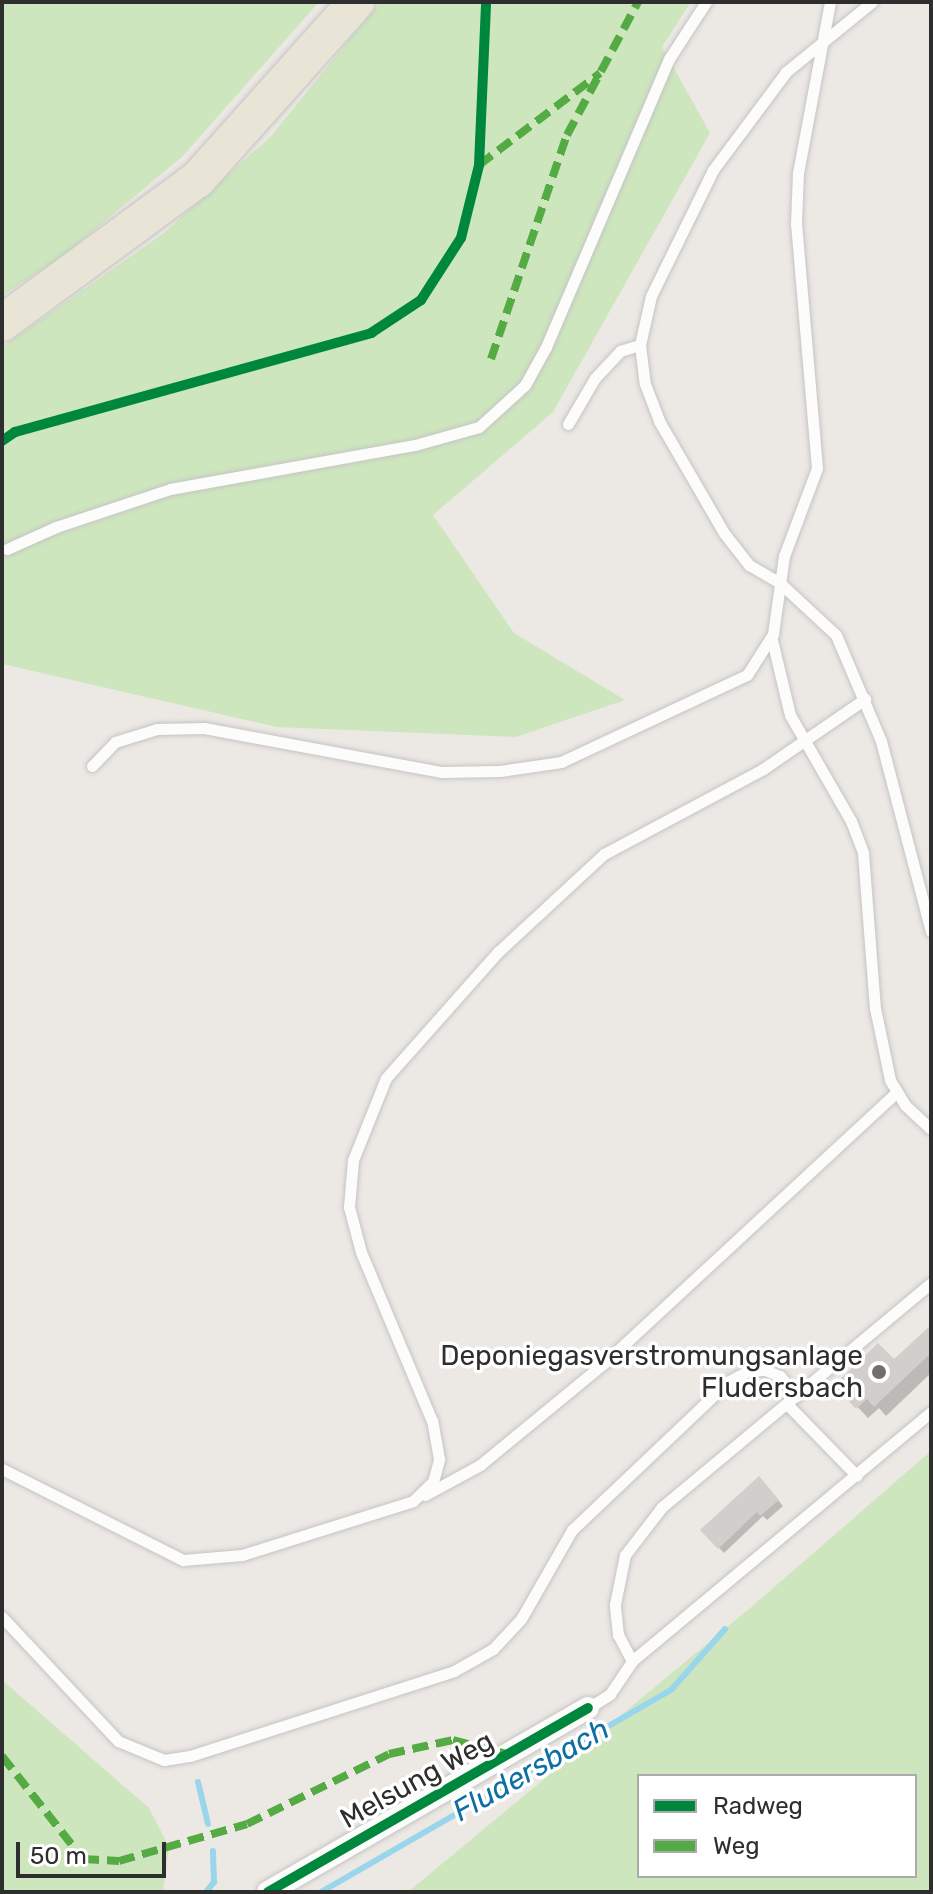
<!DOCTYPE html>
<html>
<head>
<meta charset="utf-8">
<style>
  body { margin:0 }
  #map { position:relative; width:933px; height:1894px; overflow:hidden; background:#ece8e4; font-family:Rubik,sans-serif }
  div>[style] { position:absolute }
  .green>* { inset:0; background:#cee6be }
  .shadow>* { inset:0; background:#0003 }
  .stream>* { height:6px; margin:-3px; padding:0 3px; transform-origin:3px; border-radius:3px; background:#99d6ec }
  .building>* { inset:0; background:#d1cecb }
  .roads { filter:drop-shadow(0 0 2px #c5c4c5) drop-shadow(0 0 2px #c5c4c5) }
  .service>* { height:11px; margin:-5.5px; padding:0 5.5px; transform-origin:5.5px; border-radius:5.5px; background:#fcfcfb }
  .minor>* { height:22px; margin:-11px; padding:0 11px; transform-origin:11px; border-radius:11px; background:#fcfcfb }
  .primary>* { height:36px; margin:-18px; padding:0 18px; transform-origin:18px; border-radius:18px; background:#e8e4d6 }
  .quiet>* { height:8px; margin-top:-4px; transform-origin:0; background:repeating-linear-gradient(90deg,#54ab44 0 16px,transparent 0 24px) }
  .cycleway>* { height:10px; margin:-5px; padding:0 5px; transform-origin:5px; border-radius:5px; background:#00873e }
  .dots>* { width:22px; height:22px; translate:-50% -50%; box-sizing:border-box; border:4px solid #fff; border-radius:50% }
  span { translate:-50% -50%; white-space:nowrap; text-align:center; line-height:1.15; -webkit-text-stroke:7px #fff; paint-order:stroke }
  .poi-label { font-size:28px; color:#2e2e2e }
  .right { translate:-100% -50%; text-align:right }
  .street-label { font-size:28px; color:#2e2e2e }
  .water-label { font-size:30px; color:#0d6fa3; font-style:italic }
  .frame { position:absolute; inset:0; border:4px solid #2e2e2e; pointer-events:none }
  .legend { position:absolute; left:637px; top:1774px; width:280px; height:104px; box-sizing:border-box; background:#fff; border:2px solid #ababab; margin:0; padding:10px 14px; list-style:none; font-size:24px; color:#2e2e2e }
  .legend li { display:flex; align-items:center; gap:16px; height:40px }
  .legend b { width:40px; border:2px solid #ababab }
  .scale { position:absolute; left:16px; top:1842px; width:150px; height:36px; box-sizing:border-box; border:4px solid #2e2e2e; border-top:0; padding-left:10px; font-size:24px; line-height:28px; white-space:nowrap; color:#2e2e2e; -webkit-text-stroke:6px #fff; paint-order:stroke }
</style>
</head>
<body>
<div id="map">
  <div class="green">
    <i style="clip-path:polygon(2px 2px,319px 2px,183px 156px,64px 255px,2px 296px)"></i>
    <i style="clip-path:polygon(380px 2px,691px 2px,662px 47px,710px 133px,553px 412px,433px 515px,514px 633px,625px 700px,516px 737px,277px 727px,2px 664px,2px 347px,164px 233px,271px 136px)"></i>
    <i style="clip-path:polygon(evenodd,931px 1451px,931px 1892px,408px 1892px,749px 1609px,931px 1451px,639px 1776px,915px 1776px,915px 1876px,639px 1876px,639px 1776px)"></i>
    <i style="clip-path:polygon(2px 1680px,149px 1808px,169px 1847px,163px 1892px,2px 1892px)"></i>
  </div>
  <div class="shadow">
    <i style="clip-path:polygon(931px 1330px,931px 1373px,886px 1416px,879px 1408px,868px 1418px,837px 1385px,895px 1362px)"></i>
    <i style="clip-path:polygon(764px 1484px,783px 1506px,767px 1520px,763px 1516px,724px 1553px,703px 1531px)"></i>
  </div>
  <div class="stream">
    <i style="left:198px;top:1782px;width:43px;rotate:76.6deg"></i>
    <i style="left:206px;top:1892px;width:13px;rotate:-51deg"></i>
    <i style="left:214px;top:1882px;width:31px;rotate:-92deg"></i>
    <i style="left:321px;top:1892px;width:405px;rotate:-30deg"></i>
    <i style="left:672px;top:1689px;width:80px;rotate:-48.5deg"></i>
  </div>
  <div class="building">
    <i style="clip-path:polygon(931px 1325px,931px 1353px,874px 1407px,867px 1399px,856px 1409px,834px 1385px,878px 1343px,894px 1359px)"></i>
    <i style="clip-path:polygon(759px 1476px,779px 1500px,760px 1516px,757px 1512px,718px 1549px,700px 1530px)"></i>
  </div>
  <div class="roads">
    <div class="service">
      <i style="left:872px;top:2px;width:111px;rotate:140.9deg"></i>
      <i style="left:786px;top:72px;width:122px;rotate:126.7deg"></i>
      <i style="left:713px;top:170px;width:140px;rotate:116.2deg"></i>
      <i style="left:651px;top:296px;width:50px;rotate:102.7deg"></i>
      <i style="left:640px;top:345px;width:39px;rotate:83deg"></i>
      <i style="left:645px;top:384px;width:40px;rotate:69deg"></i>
      <i style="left:659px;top:421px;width:129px;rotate:59.9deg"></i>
      <i style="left:724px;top:533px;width:41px;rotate:52deg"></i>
      <i style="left:749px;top:565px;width:36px;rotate:30deg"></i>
      <i style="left:780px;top:583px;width:76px;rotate:42.9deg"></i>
      <i style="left:836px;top:635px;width:115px;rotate:67deg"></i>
      <i style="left:881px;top:741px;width:197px;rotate:75.3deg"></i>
      <i style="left:568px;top:424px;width:53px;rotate:-59.6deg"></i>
      <i style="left:595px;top:378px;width:37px;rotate:-47deg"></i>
      <i style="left:620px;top:351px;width:21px;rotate:-17deg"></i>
      <i style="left:7px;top:549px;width:54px;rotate:-24.2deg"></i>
      <i style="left:56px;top:527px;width:120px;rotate:-18.4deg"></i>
      <i style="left:170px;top:489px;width:249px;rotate:-10.2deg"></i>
      <i style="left:415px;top:445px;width:66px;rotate:-15.7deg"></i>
      <i style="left:479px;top:427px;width:62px;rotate:-42.4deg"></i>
      <i style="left:525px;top:385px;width:43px;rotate:-61.1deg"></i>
      <i style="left:546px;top:347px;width:313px;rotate:-66.9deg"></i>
      <i style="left:669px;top:59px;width:68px;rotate:-57deg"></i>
      <i style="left:772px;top:640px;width:77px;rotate:76.5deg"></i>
      <i style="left:790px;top:715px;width:122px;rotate:60.1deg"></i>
      <i style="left:851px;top:821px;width:34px;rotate:69deg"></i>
      <i style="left:863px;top:853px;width:155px;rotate:85.6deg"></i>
      <i style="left:875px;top:1008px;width:74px;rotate:78.2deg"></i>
      <i style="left:890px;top:1080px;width:29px;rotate:59deg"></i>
      <i style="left:905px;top:1105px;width:35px;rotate:43deg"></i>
      <i style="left:92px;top:766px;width:33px;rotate:-46deg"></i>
      <i style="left:115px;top:742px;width:44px;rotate:-17.2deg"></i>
      <i style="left:157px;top:729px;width:47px;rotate:-1.2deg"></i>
      <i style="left:204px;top:728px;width:242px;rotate:10.5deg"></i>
      <i style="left:442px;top:772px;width:58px;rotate:-1deg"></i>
      <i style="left:500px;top:771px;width:62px;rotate:-8.4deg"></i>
      <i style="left:561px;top:762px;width:205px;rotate:-25.1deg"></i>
      <i style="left:747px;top:675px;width:49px;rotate:-57.6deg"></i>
      <i style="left:773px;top:634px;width:79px;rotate:-82deg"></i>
      <i style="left:784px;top:556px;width:94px;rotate:-69.4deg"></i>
      <i style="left:817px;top:468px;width:245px;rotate:-94.9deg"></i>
      <i style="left:796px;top:224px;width:51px;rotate:-87.8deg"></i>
      <i style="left:798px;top:173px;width:174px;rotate:-79.4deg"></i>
      <i style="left:787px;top:1404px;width:100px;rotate:45.8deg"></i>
      <i style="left:2px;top:1469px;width:203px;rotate:26.7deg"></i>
      <i style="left:183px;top:1560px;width:59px;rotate:-4.8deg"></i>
      <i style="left:242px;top:1555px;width:179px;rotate:-17.5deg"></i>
      <i style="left:413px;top:1501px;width:28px;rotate:-44deg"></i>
      <i style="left:433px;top:1482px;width:24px;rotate:-75deg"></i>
      <i style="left:439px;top:1459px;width:39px;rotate:-100deg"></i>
      <i style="left:432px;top:1421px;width:183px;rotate:-112.8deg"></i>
      <i style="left:361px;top:1252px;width:47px;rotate:-104.9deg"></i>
      <i style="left:349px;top:1207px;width:47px;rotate:-85.1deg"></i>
      <i style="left:353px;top:1160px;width:88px;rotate:-68.1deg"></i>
      <i style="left:386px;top:1078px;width:169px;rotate:-48.4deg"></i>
      <i style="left:498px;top:952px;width:144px;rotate:-42.8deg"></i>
      <i style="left:604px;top:854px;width:180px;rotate:-28.1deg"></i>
      <i style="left:763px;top:769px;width:124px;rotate:-34.5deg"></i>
      <i style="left:425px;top:1495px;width:63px;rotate:-28.6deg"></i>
      <i style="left:480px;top:1465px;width:161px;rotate:-39.4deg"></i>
      <i style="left:604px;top:1363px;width:399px;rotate:-42.8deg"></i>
      <i style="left:2px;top:1617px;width:170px;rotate:46.9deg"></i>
      <i style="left:118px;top:1741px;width:50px;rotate:22.4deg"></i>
      <i style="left:164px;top:1760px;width:26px;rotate:-9deg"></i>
      <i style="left:190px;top:1756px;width:277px;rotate:-17.8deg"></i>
      <i style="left:454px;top:1671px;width:45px;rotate:-29.4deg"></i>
      <i style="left:493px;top:1649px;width:41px;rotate:-47deg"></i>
      <i style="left:521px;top:1619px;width:103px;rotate:-60.2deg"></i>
      <i style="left:572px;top:1530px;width:216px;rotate:-43.5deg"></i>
      <i style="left:729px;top:1381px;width:24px;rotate:-28deg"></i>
      <i style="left:750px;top:1370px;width:15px"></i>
      <i style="left:765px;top:1370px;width:16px;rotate:22deg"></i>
      <i style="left:780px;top:1376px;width:26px;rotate:51deg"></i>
      <i style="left:632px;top:1661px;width:389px;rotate:-39.8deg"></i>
      <i style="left:588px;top:1708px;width:26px;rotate:-32deg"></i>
      <i style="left:610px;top:1694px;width:40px;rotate:-56deg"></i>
      <i style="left:632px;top:1661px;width:30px;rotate:-118deg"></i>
      <i style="left:618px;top:1635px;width:31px;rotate:-96deg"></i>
      <i style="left:615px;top:1604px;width:50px;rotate:-78.5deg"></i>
      <i style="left:625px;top:1555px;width:61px;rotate:-52.4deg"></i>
      <i style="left:662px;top:1507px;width:350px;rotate:-39.8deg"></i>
    </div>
    <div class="minor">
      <i style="left:268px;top:1892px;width:369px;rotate:-29.9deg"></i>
    </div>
    <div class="primary">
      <i style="left:2px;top:323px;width:242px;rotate:-36.3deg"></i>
      <i style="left:197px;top:180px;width:239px;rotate:-48.2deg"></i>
    </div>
  </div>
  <div class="quiet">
    <i style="left:479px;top:165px;width:152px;rotate:-37.2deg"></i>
    <i style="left:491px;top:359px;width:237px;rotate:-71.3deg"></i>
    <i style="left:567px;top:135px;width:151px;rotate:-61.9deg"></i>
    <i style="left:2px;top:1756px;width:131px;rotate:51.8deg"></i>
    <i style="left:83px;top:1859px;width:36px;rotate:3deg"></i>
    <i style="left:119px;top:1861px;width:133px;rotate:-16.1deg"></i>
    <i style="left:247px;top:1824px;width:158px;rotate:-26.2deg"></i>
    <i style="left:389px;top:1754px;width:66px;rotate:-12.3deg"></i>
    <i style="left:453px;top:1740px;width:56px;rotate:14.5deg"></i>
  </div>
  <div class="cycleway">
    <i style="left:2px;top:441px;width:16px;rotate:-35deg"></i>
    <i style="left:15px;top:432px;width:370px;rotate:-15.5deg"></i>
    <i style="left:371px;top:333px;width:60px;rotate:-33.4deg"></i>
    <i style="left:421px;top:300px;width:74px;rotate:-57.2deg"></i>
    <i style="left:461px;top:238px;width:75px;rotate:-76.1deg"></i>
    <i style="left:479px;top:165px;width:163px;rotate:-87.5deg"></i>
    <i style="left:268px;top:1892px;width:369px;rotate:-29.9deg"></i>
  </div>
  <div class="dots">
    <i style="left:879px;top:1372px;background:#706f6e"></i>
  </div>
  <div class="poi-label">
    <span class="right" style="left:863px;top:1372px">Deponiegasverstromungsanlage<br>Fludersbach</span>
  </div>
  <div class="street-label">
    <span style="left:417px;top:1780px;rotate:-29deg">Melsung Weg</span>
  </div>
  <div class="water-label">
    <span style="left:531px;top:1770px;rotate:-30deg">Fludersbach</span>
  </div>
  <div class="frame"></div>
  <ul class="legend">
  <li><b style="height:10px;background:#00873e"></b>Radweg</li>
  <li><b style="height:10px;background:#54ab44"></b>Weg</li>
  </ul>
  <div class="scale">50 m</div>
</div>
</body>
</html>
